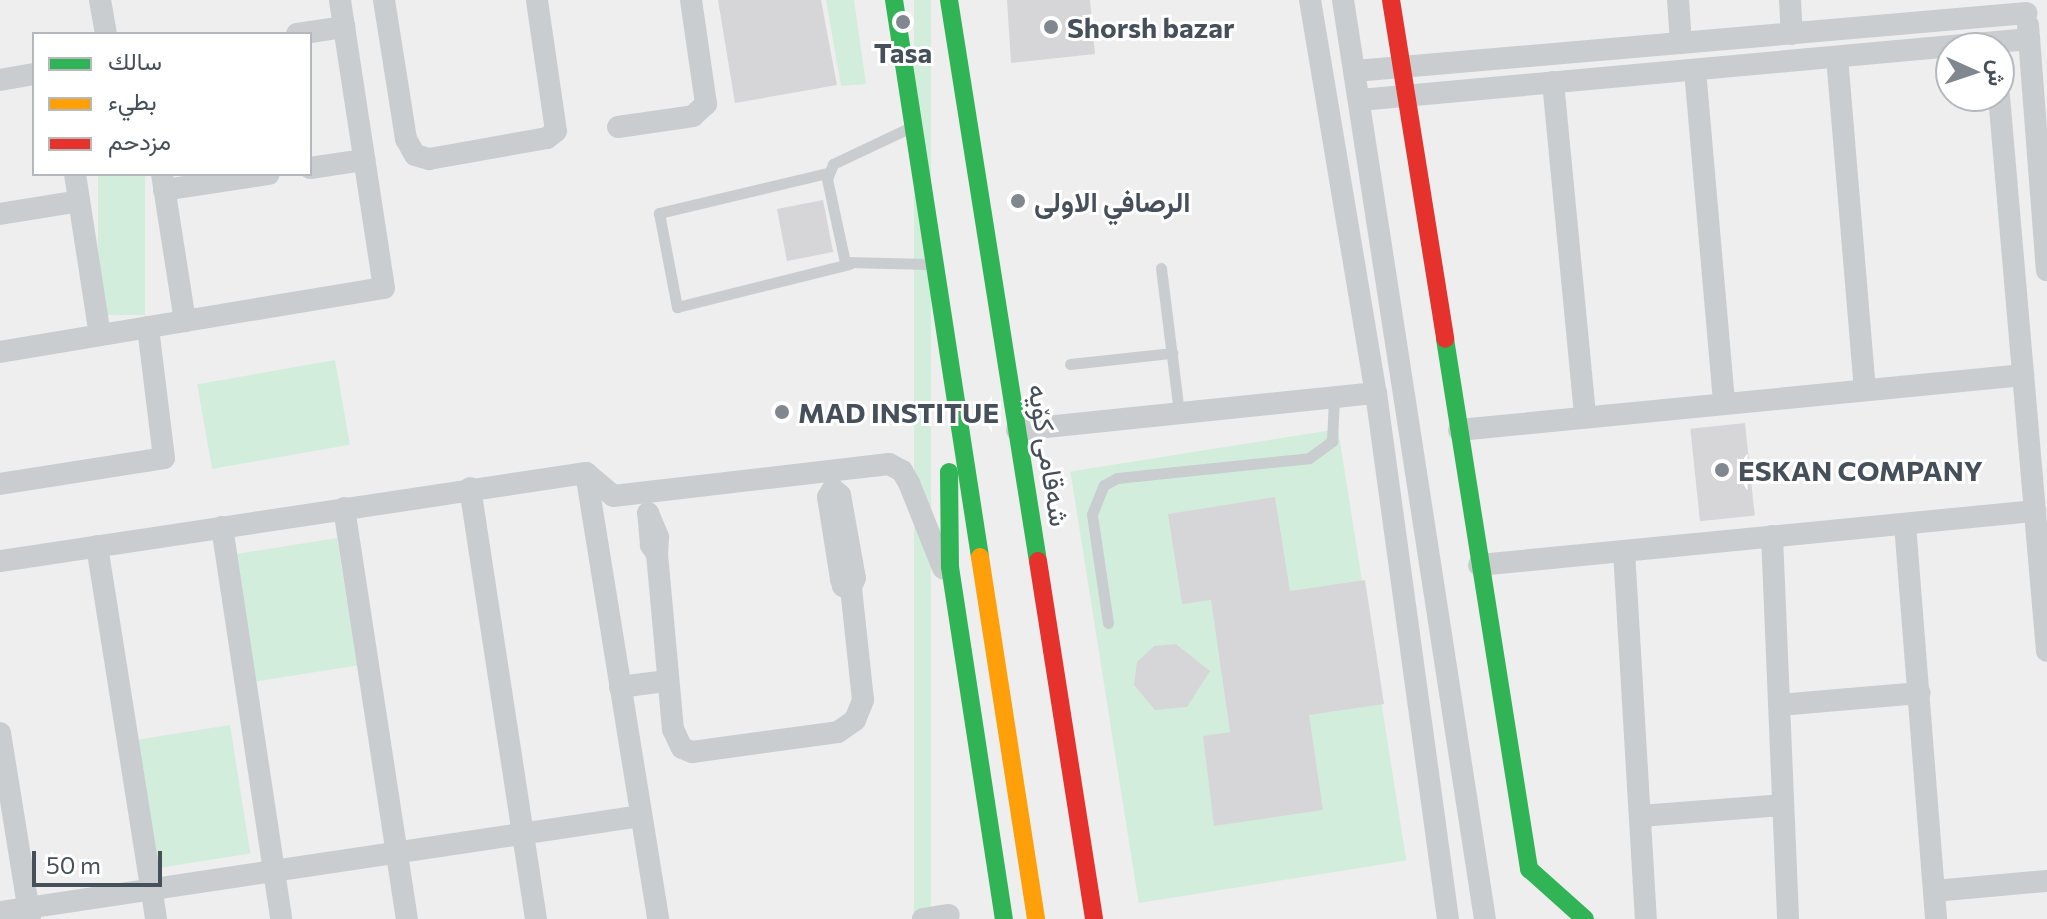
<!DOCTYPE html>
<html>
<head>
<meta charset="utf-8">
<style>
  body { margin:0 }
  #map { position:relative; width:2047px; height:919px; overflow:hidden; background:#efeeee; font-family:Commissioner,Vazirmatn,sans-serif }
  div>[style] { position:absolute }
  .green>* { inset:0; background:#d3eddd; transform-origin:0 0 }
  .building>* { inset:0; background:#d6d6d8; transform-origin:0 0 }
  .lane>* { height:11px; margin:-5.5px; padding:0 5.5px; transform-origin:5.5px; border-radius:5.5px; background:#cacdcf }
  .street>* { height:22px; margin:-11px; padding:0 11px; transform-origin:11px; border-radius:11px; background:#cacdcf }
  .fast>* { height:18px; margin:-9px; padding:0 9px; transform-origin:9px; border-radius:9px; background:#30b455 }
  .slow>* { height:18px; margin:-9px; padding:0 9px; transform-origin:9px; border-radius:9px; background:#ff9f0a }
  .jam>* { height:18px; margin:-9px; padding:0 9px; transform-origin:9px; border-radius:9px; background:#e5322d }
  .dots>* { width:22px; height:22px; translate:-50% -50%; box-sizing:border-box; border:4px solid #fff; border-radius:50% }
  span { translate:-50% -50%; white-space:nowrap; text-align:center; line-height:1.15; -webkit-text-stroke:6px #fff; paint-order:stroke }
  .poi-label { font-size:28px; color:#46505a; font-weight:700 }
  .left { translate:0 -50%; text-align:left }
  .street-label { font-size:28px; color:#46505a }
  .legend { position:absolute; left:32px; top:32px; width:280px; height:144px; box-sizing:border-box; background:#fff; border:2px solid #b5b9bd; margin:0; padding:10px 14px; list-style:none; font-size:24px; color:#46505a }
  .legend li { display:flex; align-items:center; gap:16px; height:40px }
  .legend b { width:40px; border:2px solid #b5b9bd }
  .north { position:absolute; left:1935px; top:32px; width:80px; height:80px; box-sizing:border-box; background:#fff; border:2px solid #b5b9bd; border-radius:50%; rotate:93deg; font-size:22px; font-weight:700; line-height:32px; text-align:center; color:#46505a }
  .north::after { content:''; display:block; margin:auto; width:28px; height:36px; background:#81878e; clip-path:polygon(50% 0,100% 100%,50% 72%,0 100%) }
  .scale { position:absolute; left:32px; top:851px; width:130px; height:36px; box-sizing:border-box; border:4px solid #46505a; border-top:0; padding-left:10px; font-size:24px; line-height:28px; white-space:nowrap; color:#46505a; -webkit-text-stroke:6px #fff; paint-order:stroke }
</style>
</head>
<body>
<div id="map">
  <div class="green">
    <i style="clip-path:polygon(826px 0,854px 0,866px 84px,841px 86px)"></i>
    <i style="left:914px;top:0;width:17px;height:930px"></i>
    <i style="left:98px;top:174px;width:47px;height:141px"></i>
    <i style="left:335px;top:360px;width:86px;height:140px;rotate:80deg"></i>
    <i style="left:1338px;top:429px;width:437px;height:271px;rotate:81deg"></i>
    <i style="left:337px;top:538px;width:129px;height:104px;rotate:81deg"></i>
    <i style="left:230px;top:725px;width:130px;height:104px;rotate:81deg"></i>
  </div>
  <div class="building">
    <i style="clip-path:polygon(718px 0,821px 0,837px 85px,735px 103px)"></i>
    <i style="clip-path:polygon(1007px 0,1090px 0,1095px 54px,1011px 63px)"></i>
    <i style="left:823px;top:200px;width:53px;height:47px;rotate:79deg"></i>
    <i style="left:1745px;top:423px;width:93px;height:55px;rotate:84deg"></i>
    <i style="clip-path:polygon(1275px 497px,1290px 591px,1365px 580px,1384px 704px,1309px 715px,1323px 810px,1214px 826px,1203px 736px,1230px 732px,1211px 600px,1182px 604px,1168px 514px)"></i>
    <i style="clip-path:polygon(1176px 644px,1210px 671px,1187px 707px,1155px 710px,1134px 685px,1137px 662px,1154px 646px)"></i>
  </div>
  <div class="lane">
    <i style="left:909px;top:128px;width:84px;rotate:154.7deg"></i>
    <i style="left:833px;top:164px;width:16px;rotate:112deg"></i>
    <i style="left:827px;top:179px;width:85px;rotate:77.8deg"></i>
    <i style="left:845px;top:262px;width:84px;rotate:1.4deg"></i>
    <i style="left:827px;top:173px;width:173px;rotate:166.6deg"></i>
    <i style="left:659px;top:213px;width:96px;rotate:79.2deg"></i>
    <i style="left:677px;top:307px;width:178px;rotate:-14deg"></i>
    <i style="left:1161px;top:268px;width:146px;rotate:82.9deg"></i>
    <i style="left:1070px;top:364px;width:103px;rotate:-6.2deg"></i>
    <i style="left:1108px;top:623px;width:110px;rotate:-98.4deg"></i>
    <i style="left:1092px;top:514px;width:31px;rotate:-68deg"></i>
    <i style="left:1104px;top:485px;width:15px;rotate:-28deg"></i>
    <i style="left:1117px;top:478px;width:193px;rotate:-5.9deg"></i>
    <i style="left:1309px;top:458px;width:29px;rotate:-36deg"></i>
    <i style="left:1332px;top:441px;width:43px;rotate:-87.3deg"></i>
  </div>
  <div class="street">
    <i style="left:100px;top:0;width:35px;rotate:80deg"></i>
    <i style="left:384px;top:0;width:141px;rotate:81deg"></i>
    <i style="left:406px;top:139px;width:18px;rotate:61deg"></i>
    <i style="left:415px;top:155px;width:15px;rotate:16deg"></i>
    <i style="left:429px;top:159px;width:120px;rotate:-10.1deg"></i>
    <i style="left:547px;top:138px;width:11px;rotate:-38deg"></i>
    <i style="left:556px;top:131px;width:132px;rotate:-98.3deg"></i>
    <i style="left:1310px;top:0;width:399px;rotate:80.5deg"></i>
    <i style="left:1376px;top:393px;width:531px;rotate:82.21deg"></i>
    <i style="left:1343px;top:0;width:930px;rotate:81.22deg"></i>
    <i style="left:1678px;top:0;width:43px;rotate:86deg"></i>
    <i style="left:1790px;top:0;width:34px;rotate:87deg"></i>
    <i style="left:2028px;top:25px;width:246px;rotate:85.6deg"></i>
    <i style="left:297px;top:34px;width:48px;rotate:-8.5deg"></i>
    <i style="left:1837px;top:57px;width:332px;rotate:85.2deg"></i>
    <i style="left:1695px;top:70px;width:333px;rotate:85deg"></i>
    <i style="left:1355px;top:71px;width:674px;rotate:-4.93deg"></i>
    <i style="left:0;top:80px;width:35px;rotate:-10deg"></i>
    <i style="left:1553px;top:82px;width:337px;rotate:84.5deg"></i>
    <i style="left:1999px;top:96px;width:557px;rotate:85.06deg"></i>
    <i style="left:1360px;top:100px;width:672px;rotate:-5.21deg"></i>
    <i style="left:618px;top:127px;width:76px;rotate:-8.3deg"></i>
    <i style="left:693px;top:116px;width:18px;rotate:-43deg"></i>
    <i style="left:706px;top:104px;width:105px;rotate:-98.2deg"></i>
    <i style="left:310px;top:168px;width:55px;rotate:-8.4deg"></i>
    <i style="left:75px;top:174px;width:163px;rotate:81.2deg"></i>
    <i style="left:162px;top:174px;width:149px;rotate:81.1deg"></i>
    <i style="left:164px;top:190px;width:106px;rotate:-8.7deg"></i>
    <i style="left:0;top:214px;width:80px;rotate:-9.3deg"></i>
    <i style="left:0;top:352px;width:389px;rotate:-9.5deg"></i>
    <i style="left:384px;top:288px;width:291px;rotate:-98.7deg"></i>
    <i style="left:1017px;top:430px;width:361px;rotate:-5.9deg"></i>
    <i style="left:1459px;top:430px;width:567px;rotate:-5.57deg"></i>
    <i style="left:586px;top:473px;width:35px;rotate:40deg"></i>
    <i style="left:613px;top:496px;width:278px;rotate:-6.6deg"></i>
    <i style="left:889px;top:464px;width:15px;rotate:28deg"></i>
    <i style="left:902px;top:471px;width:14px;rotate:60deg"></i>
    <i style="left:909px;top:483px;width:92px;rotate:68.2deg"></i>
    <i style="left:586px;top:473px;width:452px;rotate:80.8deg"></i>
    <i style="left:0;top:484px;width:166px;rotate:-9deg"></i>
    <i style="left:164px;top:458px;width:132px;rotate:-97deg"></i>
    <i style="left:470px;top:488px;width:436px;rotate:81.3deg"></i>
    <i style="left:833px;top:489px;width:9px;rotate:41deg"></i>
    <i style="left:840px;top:495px;width:84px;rotate:79.8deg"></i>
    <i style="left:855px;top:578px;width:10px;rotate:114deg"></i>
    <i style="left:851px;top:587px;width:8px;rotate:-173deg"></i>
    <i style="left:843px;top:586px;width:7px;rotate:-106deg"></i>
    <i style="left:841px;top:579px;width:83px;rotate:-99deg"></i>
    <i style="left:828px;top:497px;width:9px;rotate:-58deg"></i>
    <i style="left:344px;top:508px;width:416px;rotate:81.3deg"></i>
    <i style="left:648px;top:513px;width:26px;rotate:67deg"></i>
    <i style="left:658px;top:537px;width:17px;rotate:93deg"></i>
    <i style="left:657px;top:554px;width:11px;rotate:-124deg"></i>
    <i style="left:651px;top:545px;width:32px;rotate:-95deg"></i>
    <i style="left:1905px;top:524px;width:396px;rotate:85.5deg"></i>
    <i style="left:222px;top:527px;width:396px;rotate:81.4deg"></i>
    <i style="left:1772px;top:536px;width:383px;rotate:87.6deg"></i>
    <i style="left:97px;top:546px;width:378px;rotate:81deg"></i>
    <i style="left:1624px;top:551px;width:369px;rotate:86.6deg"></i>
    <i style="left:657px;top:554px;width:176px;rotate:84.8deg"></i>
    <i style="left:673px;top:729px;width:21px;rotate:65deg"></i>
    <i style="left:682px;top:748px;width:11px;rotate:22deg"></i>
    <i style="left:692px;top:752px;width:147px;rotate:-7.8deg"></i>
    <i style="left:838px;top:732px;width:21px;rotate:-35deg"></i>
    <i style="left:855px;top:720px;width:22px;rotate:-68deg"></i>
    <i style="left:863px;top:700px;width:114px;rotate:-96.1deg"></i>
    <i style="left:0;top:561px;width:593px;rotate:-8.54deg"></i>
    <i style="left:1479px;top:565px;width:559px;rotate:-5.55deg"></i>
    <i style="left:620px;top:687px;width:45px;rotate:-7.6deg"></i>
    <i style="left:1779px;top:705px;width:141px;rotate:-4.9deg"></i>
    <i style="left:0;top:733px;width:188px;rotate:80.8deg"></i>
    <i style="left:1640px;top:816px;width:143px;rotate:-4.4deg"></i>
    <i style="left:1934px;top:891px;width:113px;rotate:-5.1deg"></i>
    <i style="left:0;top:912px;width:647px;rotate:-8.53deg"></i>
    <i style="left:923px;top:919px;width:26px;rotate:-9deg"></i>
  </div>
  <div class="fast">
    <i style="left:894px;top:0;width:564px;rotate:81.22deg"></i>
    <i style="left:949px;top:0;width:568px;rotate:80.99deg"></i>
    <i style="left:1445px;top:339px;width:537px;rotate:80.99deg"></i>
    <i style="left:1529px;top:869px;width:75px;rotate:41.8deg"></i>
    <i style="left:949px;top:472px;width:95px;rotate:89.4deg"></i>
    <i style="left:950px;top:567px;width:356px;rotate:81.3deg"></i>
  </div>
  <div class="slow">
    <i style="left:980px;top:557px;width:366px;rotate:81.2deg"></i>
  </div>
  <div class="jam">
    <i style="left:1391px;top:0;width:343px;rotate:80.9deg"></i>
    <i style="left:1038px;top:561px;width:362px;rotate:81.1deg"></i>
  </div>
  <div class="dots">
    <i style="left:903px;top:22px;background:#81878e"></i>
    <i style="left:1051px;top:27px;background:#81878e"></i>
    <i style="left:1018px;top:201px;background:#81878e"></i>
    <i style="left:782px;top:412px;background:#81878e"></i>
    <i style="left:1722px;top:470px;background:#81878e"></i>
  </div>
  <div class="poi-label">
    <span class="left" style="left:1067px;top:27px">Shorsh bazar</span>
    <span style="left:903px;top:52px">Tasa</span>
    <span class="left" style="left:1034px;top:201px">الرصافي الاولى</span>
    <span class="left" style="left:798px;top:412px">MAD INSTITUE</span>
    <span class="left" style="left:1738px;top:470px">ESKAN COMPANY</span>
  </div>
  <div class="street-label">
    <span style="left:1050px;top:455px;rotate:81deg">شەقامی کۆیە</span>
  </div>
  <ul class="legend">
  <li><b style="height:10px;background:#30b455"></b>سالك</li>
  <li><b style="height:10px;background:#ff9f0a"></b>بطيء</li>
  <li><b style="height:10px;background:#e5322d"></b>مزدحم</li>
  </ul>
  <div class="north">ش</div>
  <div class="scale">50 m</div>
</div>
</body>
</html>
